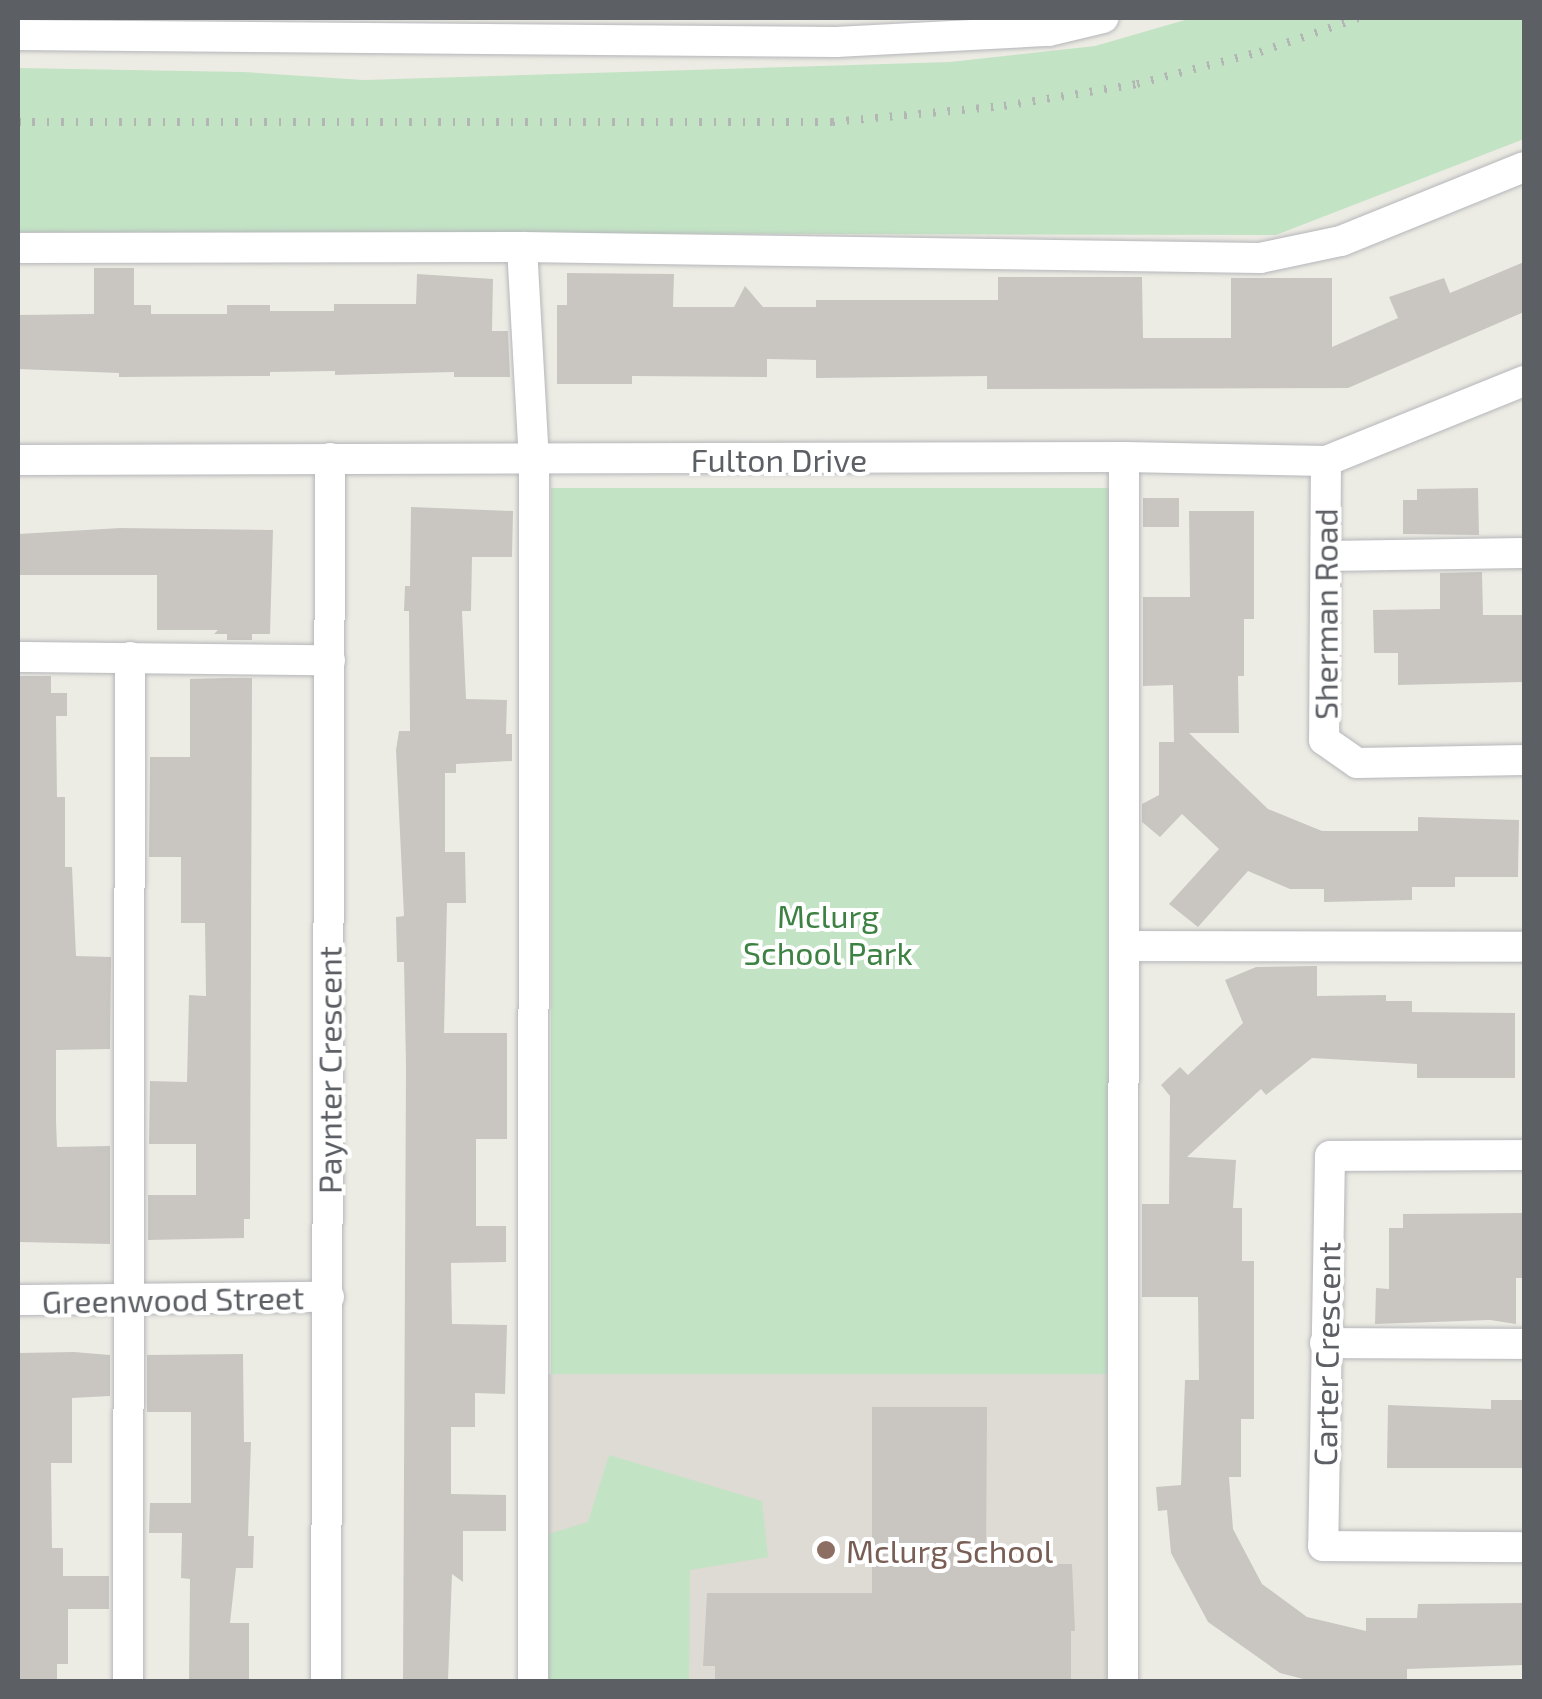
<!DOCTYPE html>
<html>
<head>
<meta charset="utf-8">
<style>
  body { margin:0 }
  #map { position:relative; width:1542px; height:1699px; overflow:hidden; background:#edece4; font-family:"Exo 2",sans-serif }
  div>[style] { position:absolute }
  .education>* { inset:0; background:#dddbd3; transform-origin:0 0 }
  .green>* { inset:0; background:#c3e3c5; transform-origin:0 0 }
  .building>* { inset:0; background:#c9c6c2; transform-origin:0 0 }
  .roads { filter:drop-shadow(0 0 2px #b5b6ba) drop-shadow(0 0 2px #b5b6ba) }
  .minor>* { height:30px; margin:-15px; padding:0 15px; transform-origin:15px; border-radius:15px; background:#fff }
  .rail>* { height:8px; margin-top:-4px; transform-origin:0; background:repeating-linear-gradient(90deg,#b4b5b5 0 2.5px,transparent 0 14.5px) }
  .dots>* { width:28px; height:28px; translate:-50% -50%; box-sizing:border-box; border:5px solid #fff; border-radius:50% }
  span { translate:-50% -50%; white-space:nowrap; text-align:center; line-height:1.15; -webkit-text-stroke:8px #fff; paint-order:stroke }
  .street-label { font-size:32px; color:#5c5f64 }
  .park-label { font-size:32px; color:#3d8243 }
  .education-label { font-size:32px; color:#785e54 }
  .left { translate:0 -50%; text-align:left }
  .frame { position:absolute; inset:0; border:20px solid #5c5f64; pointer-events:none }
</style>
</head>
<body>
<div id="map">
  <div class="education">
    <i style="left:1108px;top:1374px;width:307px;height:564px;rotate:90deg"></i>
  </div>
  <div class="green">
    <i style="clip-path:polygon(1192px 18px,1524px 18px,1524px 139px,1276px 235px,18px 232px,18px 68px,243px 72px,364px 80px,950px 62px,1095px 46px)"></i>
    <i style="left:1110px;top:488px;width:886px;height:559px;rotate:90deg"></i>
    <i style="clip-path:polygon(609px 1455px,762px 1501px,768px 1557px,690px 1570px,689px 1681px,544px 1682px,545px 1535px,588px 1522px)"></i>
  </div>
  <div class="building">
    <i style="clip-path:polygon(1524px 262px,1524px 312px,1348px 388px,987px 389px,987px 376px,816px 378px,816px 360px,767px 359px,767px 377px,632px 376px,632px 384px,557px 384px,557px 305px,567px 305px,567px 273px,674px 274px,673px 307px,734px 307px,745px 286px,763px 307px,816px 307px,816px 300px,998px 300px,998px 277px,1142px 277px,1143px 338px,1231px 338px,1231px 278px,1332px 278px,1332px 347px,1398px 318px,1389px 297px,1444px 278px,1450px 293px)"></i>
    <i style="clip-path:polygon(94px 268px,134px 268px,134px 305px,151px 305px,151px 314px,227px 314px,227px 305px,270px 305px,270px 311px,334px 311px,334px 304px,416px 304px,417px 274px,493px 279px,492px 331px,508px 331px,510px 377px,454px 377px,454px 372px,335px 375px,335px 371px,270px 372px,270px 376px,119px 377px,119px 373px,18px 369px,18px 315px,94px 314px)"></i>
    <i style="clip-path:polygon(1478px 488px,1479px 535px,1403px 534px,1403px 500px,1417px 500px,1417px 489px)"></i>
    <i style="left:1143px;top:498px;width:36px;height:29px"></i>
    <i style="clip-path:polygon(411px 507px,513px 511px,512px 557px,472px 557px,471px 611px,462px 611px,466px 699px,507px 700px,506px 734px,512px 734px,512px 761px,456px 764px,456px 773px,445px 773px,445px 852px,465px 852px,466px 903px,447px 903px,444px 1033px,507px 1033px,507px 1139px,476px 1139px,476px 1226px,506px 1226px,506px 1262px,451px 1263px,452px 1324px,507px 1325px,505px 1394px,475px 1393px,475px 1427px,451px 1427px,451px 1494px,506px 1495px,506px 1531px,463px 1531px,463px 1582px,452px 1574px,448px 1680px,403px 1680px,406px 1067px,404px 962px,397px 962px,396px 917px,404px 916px,396px 750px,399px 731px,410px 731px,409px 611px,404px 611px,405px 586px,410px 586px)"></i>
    <i style="clip-path:polygon(1189px 511px,1254px 511px,1254px 619px,1244px 619px,1244px 676px,1238px 676px,1239px 733px,1189px 733px,1268px 809px,1322px 831px,1418px 831px,1418px 817px,1519px 820px,1518px 877px,1455px 877px,1455px 887px,1412px 887px,1412px 900px,1324px 902px,1324px 889px,1290px 889px,1248px 871px,1198px 927px,1169px 904px,1219px 849px,1182px 814px,1160px 837px,1142px 822px,1142px 804px,1159px 795px,1159px 742px,1174px 742px,1173px 685px,1143px 686px,1143px 597px,1190px 597px)"></i>
    <i style="clip-path:polygon(120px 528px,273px 530px,270px 634px,252px 634px,252px 640px,227px 640px,227px 634px,214px 634px,218px 630px,157px 630px,157px 575px,18px 575px,18px 534px)"></i>
    <i style="clip-path:polygon(1482px 572px,1483px 615px,1524px 615px,1524px 682px,1398px 685px,1398px 653px,1374px 653px,1373px 610px,1440px 609px,1440px 573px)"></i>
    <i style="clip-path:polygon(18px 676px,51px 676px,51px 693px,67px 693px,67px 716px,56px 716px,57px 797px,65px 797px,65px 867px,72px 867px,76px 956px,111px 957px,110px 1049px,56px 1050px,56px 1121px,57px 1147px,110px 1146px,110px 1244px,18px 1242px)"></i>
    <i style="clip-path:polygon(227px 678px,252px 678px,250px 1219px,244px 1219px,244px 1238px,148px 1240px,148px 1195px,196px 1195px,196px 1144px,149px 1144px,150px 1081px,187px 1082px,189px 995px,206px 996px,205px 923px,181px 923px,181px 857px,149px 857px,150px 757px,190px 757px,190px 679px)"></i>
    <i style="clip-path:polygon(1317px 966px,1317px 996px,1386px 995px,1386px 1001px,1412px 1001px,1412px 1012px,1515px 1013px,1515px 1078px,1417px 1078px,1417px 1064px,1312px 1058px,1266px 1095px,1261px 1089px,1187px 1157px,1236px 1160px,1233px 1208px,1242px 1208px,1242px 1261px,1254px 1261px,1254px 1419px,1241px 1419px,1241px 1477px,1229px 1477px,1233px 1529px,1262px 1584px,1307px 1617px,1366px 1631px,1366px 1618px,1417px 1618px,1418px 1604px,1524px 1603px,1524px 1665px,1407px 1669px,1407px 1682px,1315px 1682px,1280px 1673px,1208px 1622px,1171px 1553px,1167px 1510px,1158px 1511px,1156px 1487px,1181px 1485px,1185px 1380px,1199px 1380px,1198px 1297px,1142px 1297px,1142px 1204px,1169px 1204px,1170px 1096px,1161px 1085px,1180px 1067px,1188px 1075px,1243px 1023px,1225px 980px,1256px 967px)"></i>
    <i style="clip-path:polygon(1524px 1213px,1524px 1278px,1516px 1278px,1516px 1324px,1490px 1320px,1375px 1324px,1376px 1288px,1389px 1289px,1389px 1228px,1403px 1228px,1403px 1214px)"></i>
    <i style="clip-path:polygon(74px 1352px,110px 1355px,110px 1396px,72px 1398px,72px 1463px,51px 1463px,52px 1548px,63px 1548px,63px 1576px,109px 1576px,109px 1609px,68px 1609px,68px 1664px,57px 1664px,57px 1682px,18px 1682px,18px 1353px)"></i>
    <i style="clip-path:polygon(243px 1354px,244px 1442px,251px 1442px,248px 1536px,254px 1536px,253px 1568px,236px 1568px,230px 1623px,249px 1623px,249px 1682px,189px 1682px,190px 1579px,181px 1578px,182px 1533px,149px 1533px,150px 1503px,191px 1503px,191px 1412px,147px 1412px,147px 1355px)"></i>
    <i style="clip-path:polygon(1491px 1400px,1524px 1400px,1524px 1468px,1387px 1468px,1388px 1405px,1491px 1409px)"></i>
    <i style="clip-path:polygon(872px 1407px,987px 1407px,986px 1564px,1072px 1564px,1075px 1631px,1071px 1631px,1071px 1682px,715px 1682px,715px 1666px,703px 1666px,707px 1593px,872px 1593px)"></i>
  </div>
  <div class="roads">
    <div class="minor">
      <i style="left:18px;top:35px;width:818px;rotate:0.49deg"></i>
      <i style="left:836px;top:42px;width:213px;rotate:-3deg"></i>
      <i style="left:1049px;top:31px;width:56px;rotate:-13.5deg"></i>
      <i style="left:522px;top:247px;width:213px;rotate:86.8deg"></i>
      <i style="left:534px;top:460px;width:1222px;rotate:90.05deg"></i>
      <i style="left:18px;top:248px;width:504px;rotate:-0.11deg"></i>
      <i style="left:522px;top:247px;width:738px;rotate:0.85deg"></i>
      <i style="left:1260px;top:258px;width:83px;rotate:-11.9deg"></i>
      <i style="left:1341px;top:241px;width:197px;rotate:-22deg"></i>
      <i style="left:18px;top:460px;width:1106px;rotate:-0.16deg"></i>
      <i style="left:1124px;top:457px;width:202px;rotate:1.1deg"></i>
      <i style="left:1326px;top:461px;width:214px;rotate:-22deg"></i>
      <i style="left:1326px;top:461px;width:279px;rotate:90.4deg"></i>
      <i style="left:1324px;top:740px;width:40px;rotate:34.9deg"></i>
      <i style="left:1357px;top:763px;width:167px;rotate:-1deg"></i>
      <i style="left:1326px;top:556px;width:198px;rotate:-0.9deg"></i>
      <i style="left:18px;top:657px;width:312px;rotate:0.6deg"></i>
      <i style="left:1124px;top:946px;width:400px;rotate:0.1deg"></i>
      <i style="left:1524px;top:1155px;width:194px;rotate:179.7deg"></i>
      <i style="left:1330px;top:1156px;width:390px;rotate:91deg"></i>
      <i style="left:1323px;top:1546px;width:201px;rotate:0.3deg"></i>
      <i style="left:18px;top:1300px;width:311px;rotate:-0.6deg"></i>
      <i style="left:1325px;top:1343px;width:199px;rotate:0.3deg"></i>
      <i style="left:128px;top:1682px;width:1025px;rotate:-89.89deg"></i>
      <i style="left:326px;top:1682px;width:1224px;rotate:-89.81deg"></i>
      <i style="left:1123px;top:1682px;width:1225px;rotate:-89.95deg"></i>
    </div>
  </div>
  <div class="rail">
    <i style="left:18px;top:122px;width:814px"></i>
    <i style="left:832px;top:122px;width:173px;rotate:-5.3deg"></i>
    <i style="left:1004px;top:106px;width:135px;rotate:-9.4deg"></i>
    <i style="left:1137px;top:84px;width:127px;rotate:-14.6deg"></i>
    <i style="left:1260px;top:52px;width:105px;rotate:-19deg"></i>
  </div>
  <div class="dots">
    <i style="left:826px;top:1550px;background:#8d6e63"></i>
  </div>
  <div class="street-label">
    <span style="left:779px;top:459px">Fulton Drive</span>
    <span style="left:1325px;top:614px;rotate:-90deg">Sherman Road</span>
    <span style="left:329px;top:1070px;rotate:-90deg">Paynter Crescent</span>
    <span style="left:173px;top:1299px;rotate:-1deg">Greenwood Street</span>
    <span style="left:1326px;top:1354px;rotate:-89deg">Carter Crescent</span>
  </div>
  <div class="park-label">
    <span style="left:828px;top:934px">Mclurg<br>School Park</span>
  </div>
  <div class="education-label">
    <span class="left" style="left:846px;top:1550px">Mclurg School</span>
  </div>
  <div class="frame"></div>
</div>
</body>
</html>
